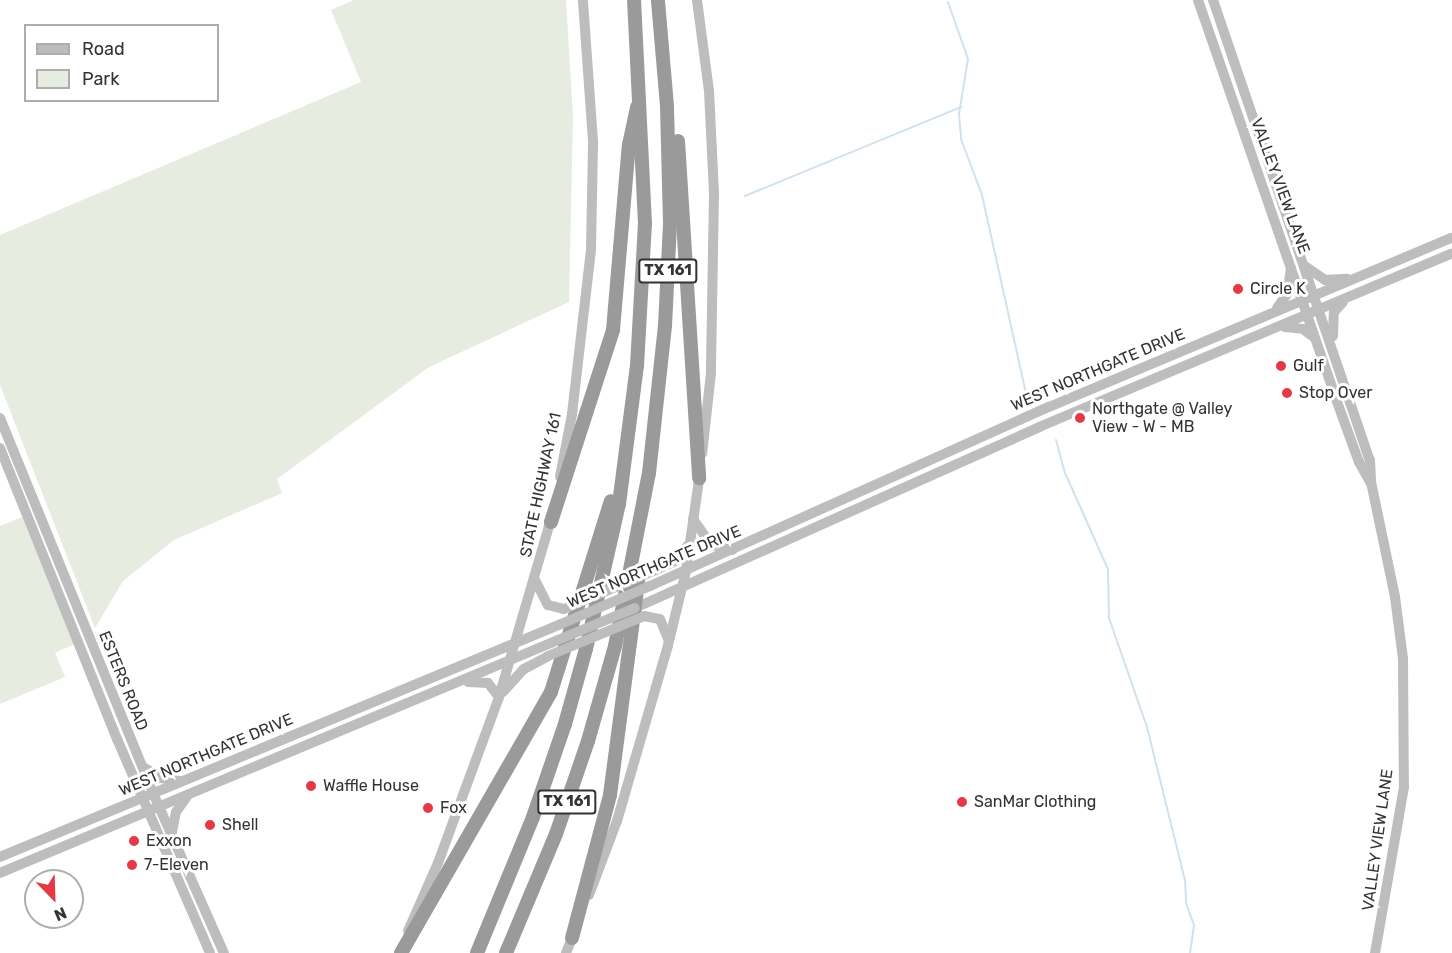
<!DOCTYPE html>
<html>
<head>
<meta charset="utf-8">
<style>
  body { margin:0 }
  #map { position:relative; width:1452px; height:953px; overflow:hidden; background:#fff; font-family:Rubik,sans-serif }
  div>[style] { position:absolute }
  .green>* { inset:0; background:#e6ecdf }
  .stream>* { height:2px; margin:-1px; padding:0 1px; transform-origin:1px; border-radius:1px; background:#cfe2ee }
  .secondary>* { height:10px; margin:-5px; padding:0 5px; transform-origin:5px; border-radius:5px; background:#bdbdbd }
  .highway>* { height:14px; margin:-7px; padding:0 7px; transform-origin:7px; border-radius:7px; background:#9a9a9a }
  .secondary-bridge>* { height:10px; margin:-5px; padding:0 5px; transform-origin:5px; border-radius:5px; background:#bdbdbd }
  .dots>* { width:16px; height:16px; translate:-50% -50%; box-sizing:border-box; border:3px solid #fff; border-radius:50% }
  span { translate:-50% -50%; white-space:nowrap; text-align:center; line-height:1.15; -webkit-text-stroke:6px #fff; paint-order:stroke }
  .shield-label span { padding:2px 4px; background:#fff; border:2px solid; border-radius:4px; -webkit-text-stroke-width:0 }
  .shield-label { font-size:15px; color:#333; font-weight:700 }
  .street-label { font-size:16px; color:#333 }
  .poi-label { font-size:16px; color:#333 }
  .left { translate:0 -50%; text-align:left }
  .legend { position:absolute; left:24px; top:24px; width:195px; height:78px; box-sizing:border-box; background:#fff; border:2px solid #adadad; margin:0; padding:8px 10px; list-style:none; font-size:18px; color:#333 }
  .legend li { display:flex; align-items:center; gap:12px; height:30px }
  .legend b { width:30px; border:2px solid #adadad }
  .north { position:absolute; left:24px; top:869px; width:60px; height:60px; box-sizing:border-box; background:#fff; border:2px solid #adadad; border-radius:50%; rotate:157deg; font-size:16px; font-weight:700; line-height:24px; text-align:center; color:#333 }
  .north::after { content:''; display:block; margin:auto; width:21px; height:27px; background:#e63946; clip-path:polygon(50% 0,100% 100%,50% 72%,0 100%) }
</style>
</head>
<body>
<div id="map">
  <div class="green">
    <i style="clip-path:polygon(354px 0,566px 0,573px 116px,569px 302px,429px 367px,277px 479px,282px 493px,174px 540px,123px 581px,95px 628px,0 385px,0 235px,361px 82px,331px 10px)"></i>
    <i style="clip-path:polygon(22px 517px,75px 644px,55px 653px,65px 677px,0 704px,0 526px)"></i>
  </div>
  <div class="stream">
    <i style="left:948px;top:2px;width:60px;rotate:70.7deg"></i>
    <i style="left:968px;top:59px;width:56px;rotate:99.3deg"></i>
    <i style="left:959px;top:114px;width:25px;rotate:85deg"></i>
    <i style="left:961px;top:139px;width:60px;rotate:69.4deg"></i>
    <i style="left:982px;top:195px;width:212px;rotate:77.5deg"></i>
    <i style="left:745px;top:196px;width:234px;rotate:-22.4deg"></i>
    <i style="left:1056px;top:440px;width:34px;rotate:75deg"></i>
    <i style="left:1065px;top:473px;width:105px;rotate:65.9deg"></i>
    <i style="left:1108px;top:569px;width:49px;rotate:88.8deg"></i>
    <i style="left:1109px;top:618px;width:115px;rotate:70.8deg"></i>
    <i style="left:1147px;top:727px;width:159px;rotate:76.1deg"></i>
    <i style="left:1185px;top:881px;width:22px;rotate:87deg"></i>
    <i style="left:1186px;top:903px;width:23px;rotate:70deg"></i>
    <i style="left:1194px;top:925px;width:28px;rotate:98deg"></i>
  </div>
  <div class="secondary">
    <i style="left:697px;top:0;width:92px;rotate:82.5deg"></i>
    <i style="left:709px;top:91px;width:103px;rotate:87.2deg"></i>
    <i style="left:714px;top:194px;width:179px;rotate:91deg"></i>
    <i style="left:711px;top:373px;width:81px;rotate:96.3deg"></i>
    <i style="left:1198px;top:0;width:410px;rotate:70.9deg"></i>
    <i style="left:1332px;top:388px;width:79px;rotate:70deg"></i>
    <i style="left:1359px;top:462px;width:23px;rotate:61deg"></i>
    <i style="left:1213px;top:0;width:486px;rotate:71.2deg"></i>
    <i style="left:1370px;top:460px;width:22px;rotate:87deg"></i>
    <i style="left:1371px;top:482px;width:117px;rotate:78.2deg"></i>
    <i style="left:1395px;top:597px;width:63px;rotate:82.6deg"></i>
    <i style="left:1403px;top:659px;width:128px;rotate:89.6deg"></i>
    <i style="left:1404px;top:787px;width:169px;rotate:99.9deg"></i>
    <i style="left:1306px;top:267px;width:23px;rotate:34deg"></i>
    <i style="left:1325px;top:280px;width:22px;rotate:-3deg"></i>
    <i style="left:1277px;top:308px;width:17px;rotate:-54deg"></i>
    <i style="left:1287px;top:294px;width:26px;rotate:-81deg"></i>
    <i style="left:1285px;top:327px;width:18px;rotate:6deg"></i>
    <i style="left:1303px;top:329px;width:15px;rotate:37deg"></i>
    <i style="left:1333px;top:336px;width:24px;rotate:-88deg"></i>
    <i style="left:1334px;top:312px;width:13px;rotate:-48deg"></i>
    <i style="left:0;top:418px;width:405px;rotate:67.8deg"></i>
    <i style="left:153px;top:793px;width:175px;rotate:66.1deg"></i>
    <i style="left:0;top:448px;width:314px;rotate:68.1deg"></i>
    <i style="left:117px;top:739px;width:233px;rotate:66.5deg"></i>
    <i style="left:560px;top:477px;width:64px;rotate:-79.2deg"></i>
    <i style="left:572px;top:414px;width:166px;rotate:-83.4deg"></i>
    <i style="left:591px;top:249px;width:108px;rotate:-88.9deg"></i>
    <i style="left:593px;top:141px;width:141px;rotate:-94.1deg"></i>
    <i style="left:693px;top:519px;width:32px;rotate:55deg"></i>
    <i style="left:711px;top:545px;width:22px;rotate:13deg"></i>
    <i style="left:656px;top:570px;width:19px;rotate:-25deg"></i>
    <i style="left:673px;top:562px;width:24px;rotate:-48deg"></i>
    <i style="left:535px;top:580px;width:28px;rotate:63deg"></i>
    <i style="left:548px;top:605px;width:16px;rotate:14deg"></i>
    <i style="left:650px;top:586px;width:437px;rotate:-24.2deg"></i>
    <i style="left:1049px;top:407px;width:437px;rotate:-22.8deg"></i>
    <i style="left:635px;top:608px;width:443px;rotate:-24.1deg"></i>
    <i style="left:1039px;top:427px;width:448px;rotate:-22.8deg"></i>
    <i style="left:644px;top:616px;width:16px;rotate:11deg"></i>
    <i style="left:660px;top:619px;width:22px;rotate:68deg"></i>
    <i style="left:468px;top:682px;width:20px;rotate:3deg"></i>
    <i style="left:488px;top:683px;width:18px;rotate:52deg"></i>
    <i style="left:503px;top:692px;width:31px;rotate:-48deg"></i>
    <i style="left:524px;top:669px;width:27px;rotate:-28deg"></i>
    <i style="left:143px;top:767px;width:21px;rotate:31deg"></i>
    <i style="left:161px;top:778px;width:20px;rotate:9deg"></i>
    <i style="left:172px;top:832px;width:20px;rotate:-79deg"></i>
    <i style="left:176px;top:812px;width:21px;rotate:-55deg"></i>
    <i style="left:0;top:857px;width:607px;rotate:-22.55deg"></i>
    <i style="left:0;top:873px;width:605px;rotate:-22.66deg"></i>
    <i style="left:589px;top:895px;width:79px;rotate:-69.3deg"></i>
    <i style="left:617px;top:821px;width:183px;rotate:-73.8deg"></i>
    <i style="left:668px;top:645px;width:76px;rotate:-76.3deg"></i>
    <i style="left:686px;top:571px;width:99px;rotate:-81.9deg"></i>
    <i style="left:408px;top:931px;width:74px;rotate:-66.2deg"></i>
    <i style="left:438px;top:863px;width:177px;rotate:-69.8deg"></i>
    <i style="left:499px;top:697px;width:189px;rotate:-73.7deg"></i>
    <i style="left:566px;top:953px;width:24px;rotate:-68deg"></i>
  </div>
  <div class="highway">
    <i style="left:678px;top:141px;width:338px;rotate:86.4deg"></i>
    <i style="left:551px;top:522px;width:202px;rotate:-72.1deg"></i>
    <i style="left:613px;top:330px;width:186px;rotate:-85.1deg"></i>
    <i style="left:629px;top:145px;width:39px;rotate:-78deg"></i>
    <i style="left:572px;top:938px;width:148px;rotate:-75.1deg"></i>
    <i style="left:610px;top:795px;width:216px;rotate:-82.5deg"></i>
    <i style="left:401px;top:953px;width:301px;rotate:-60.1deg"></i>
    <i style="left:551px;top:692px;width:200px;rotate:-72.6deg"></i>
    <i style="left:477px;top:953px;width:147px;rotate:-67.6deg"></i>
    <i style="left:533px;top:817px;width:98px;rotate:-71deg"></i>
    <i style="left:565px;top:724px;width:78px;rotate:-74.4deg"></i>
    <i style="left:586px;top:649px;width:149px;rotate:-77.2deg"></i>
    <i style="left:619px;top:504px;width:139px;rotate:-82.6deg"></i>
    <i style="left:637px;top:366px;width:142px;rotate:-86.8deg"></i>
    <i style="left:645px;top:224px;width:224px;rotate:-92.8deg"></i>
    <i style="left:506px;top:953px;width:129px;rotate:-67.2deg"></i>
    <i style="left:556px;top:834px;width:98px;rotate:-71deg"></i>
    <i style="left:588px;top:741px;width:99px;rotate:-74.1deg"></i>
    <i style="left:615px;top:646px;width:176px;rotate:-78.9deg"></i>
    <i style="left:649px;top:473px;width:148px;rotate:-83.8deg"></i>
    <i style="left:665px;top:326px;width:104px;rotate:-87.2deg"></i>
    <i style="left:670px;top:222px;width:116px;rotate:-91.5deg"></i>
    <i style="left:667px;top:106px;width:106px;rotate:-94.9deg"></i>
  </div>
  <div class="secondary-bridge">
    <i style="left:564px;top:609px;width:100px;rotate:-23deg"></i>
    <i style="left:561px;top:624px;width:97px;rotate:-23.1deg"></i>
    <i style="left:558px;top:640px;width:83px;rotate:-22.6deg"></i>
    <i style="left:548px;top:656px;width:104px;rotate:-22.6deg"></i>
  </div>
  <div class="dots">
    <i style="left:1238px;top:289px;background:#e63946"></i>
    <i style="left:1281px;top:366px;background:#e63946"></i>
    <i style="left:1287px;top:393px;background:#e63946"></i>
    <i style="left:1080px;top:418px;background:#e63946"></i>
    <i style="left:311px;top:786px;background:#e63946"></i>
    <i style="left:962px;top:802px;background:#e63946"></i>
    <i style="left:428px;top:808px;background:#e63946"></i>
    <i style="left:210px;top:825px;background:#e63946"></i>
    <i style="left:134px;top:841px;background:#e63946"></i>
    <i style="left:132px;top:865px;background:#e63946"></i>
  </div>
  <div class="shield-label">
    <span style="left:668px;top:271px">TX 161</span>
    <span style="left:567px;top:802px">TX 161</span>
  </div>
  <div class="street-label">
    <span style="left:1280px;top:186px;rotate:70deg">VALLEY VIEW LANE</span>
    <span style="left:1098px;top:370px;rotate:-23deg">WEST NORTHGATE DRIVE</span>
    <span style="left:541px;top:485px;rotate:-78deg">STATE HIGHWAY 161</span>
    <span style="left:654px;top:567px;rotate:-23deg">WEST NORTHGATE DRIVE</span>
    <span style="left:123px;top:681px;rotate:68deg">ESTERS ROAD</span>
    <span style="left:206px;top:755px;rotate:-23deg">WEST NORTHGATE DRIVE</span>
    <span style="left:1378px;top:840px;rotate:-82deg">VALLEY VIEW LANE</span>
  </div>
  <div class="poi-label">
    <span class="left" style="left:1250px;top:289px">Circle K</span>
    <span class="left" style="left:1293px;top:366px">Gulf</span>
    <span class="left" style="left:1299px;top:393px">Stop Over</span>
    <span class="left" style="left:1092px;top:418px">Northgate @ Valley<br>View - W - MB</span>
    <span class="left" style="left:323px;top:786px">Waffle House</span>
    <span class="left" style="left:974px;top:802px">SanMar Clothing</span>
    <span class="left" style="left:440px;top:808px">Fox</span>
    <span class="left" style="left:222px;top:825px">Shell</span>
    <span class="left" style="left:146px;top:841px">Exxon</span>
    <span class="left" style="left:144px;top:865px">7-Eleven</span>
  </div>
  <ul class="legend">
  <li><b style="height:8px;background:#bdbdbd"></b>Road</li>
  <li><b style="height:16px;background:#e6ecdf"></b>Park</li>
  </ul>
  <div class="north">N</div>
</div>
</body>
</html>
